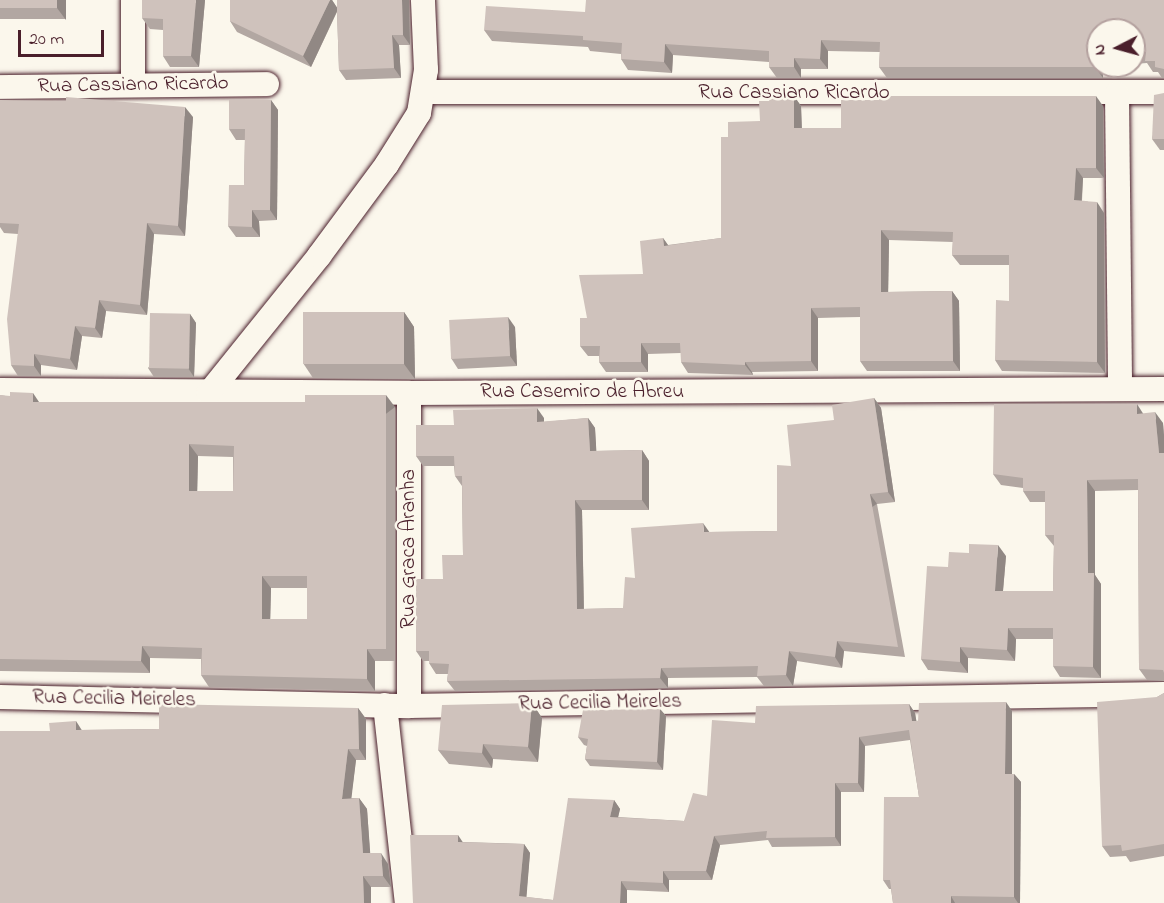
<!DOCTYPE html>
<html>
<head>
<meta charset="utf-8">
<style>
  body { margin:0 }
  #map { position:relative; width:1164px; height:903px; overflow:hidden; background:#fbf7ec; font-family:"Indie Flower",sans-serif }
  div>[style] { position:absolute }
  .roads { filter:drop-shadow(0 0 2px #4a1f2b) drop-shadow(0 0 2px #4a1f2b) }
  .street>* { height:24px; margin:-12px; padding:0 12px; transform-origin:12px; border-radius:12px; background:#fbf7ec }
  .wall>* { inset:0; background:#b2a7a2; transform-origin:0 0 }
  .shaded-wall>* { inset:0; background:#918884; transform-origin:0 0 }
  .building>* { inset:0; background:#cfc2bc; transform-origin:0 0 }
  span { translate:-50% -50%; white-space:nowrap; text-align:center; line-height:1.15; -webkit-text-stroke:5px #fbf7ec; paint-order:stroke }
  .street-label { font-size:21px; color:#4a1f2b }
  .north { position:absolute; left:1086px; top:18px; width:60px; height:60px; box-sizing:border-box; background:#fbf7ec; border:2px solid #b4a19f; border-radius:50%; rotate:264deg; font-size:16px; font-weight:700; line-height:24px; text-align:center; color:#4a1f2b }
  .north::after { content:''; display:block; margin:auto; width:21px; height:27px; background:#4a1f2b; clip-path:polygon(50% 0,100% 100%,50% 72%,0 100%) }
  .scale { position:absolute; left:18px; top:30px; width:86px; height:27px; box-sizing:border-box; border:3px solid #4a1f2b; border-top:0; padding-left:8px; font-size:18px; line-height:21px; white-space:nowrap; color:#4a1f2b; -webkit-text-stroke:4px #fbf7ec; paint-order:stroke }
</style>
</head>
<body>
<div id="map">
  <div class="roads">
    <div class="street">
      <i style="left:133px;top:0;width:85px;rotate:90deg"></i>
      <i style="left:0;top:87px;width:267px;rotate:-0.6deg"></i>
      <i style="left:425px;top:92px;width:739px"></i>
      <i style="left:1117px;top:94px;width:294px;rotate:89.4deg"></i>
      <i style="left:0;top:390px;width:409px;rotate:0.4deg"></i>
      <i style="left:409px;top:393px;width:755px;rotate:-0.3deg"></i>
      <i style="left:209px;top:393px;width:176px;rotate:-51.2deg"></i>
      <i style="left:319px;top:256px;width:114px;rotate:-53.5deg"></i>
      <i style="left:387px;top:164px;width:60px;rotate:-57.9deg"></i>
      <i style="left:419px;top:113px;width:44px;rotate:-80.8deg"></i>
      <i style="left:426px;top:70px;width:70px;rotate:-92.5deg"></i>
      <i style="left:0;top:697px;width:409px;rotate:1.3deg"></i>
      <i style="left:409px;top:706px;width:755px;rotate:-0.91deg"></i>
      <i style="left:385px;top:705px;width:199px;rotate:83.7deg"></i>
      <i style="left:409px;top:706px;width:313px;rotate:-90deg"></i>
    </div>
  </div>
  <div class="wall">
    <i style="left:0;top:0;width:66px;height:19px"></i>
    <i style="clip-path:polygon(205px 0,199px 67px,170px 67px,163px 56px,163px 30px,150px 29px,142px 18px)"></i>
    <i style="clip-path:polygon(332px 0,337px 8px,409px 0,410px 45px,399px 45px,401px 78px,346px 80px,339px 70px,337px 12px,311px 67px,237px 32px,230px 21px)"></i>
    <i style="clip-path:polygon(1164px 0,1164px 78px,1162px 78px,1158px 72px,1153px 72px,1147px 63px,1134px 64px,1134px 30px,1098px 30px,1098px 66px,1103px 78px,887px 78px,879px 67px,880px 52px,828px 51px,828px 69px,801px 69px,801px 78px,777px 78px,769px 67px,769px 62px,673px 55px,672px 73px,628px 70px,621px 59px,621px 54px,590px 51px,588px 47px,492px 41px,484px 30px,585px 12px)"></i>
    <i style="clip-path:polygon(1164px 93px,1164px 150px,1160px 150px,1152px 139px)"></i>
    <i style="clip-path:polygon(794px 96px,801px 106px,802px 128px,841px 128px,1103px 106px,1104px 178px,1083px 178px,1082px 201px,1104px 213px,1105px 373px,1002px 371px,995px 360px,1009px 301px,1009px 265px,960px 265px,952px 255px,953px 242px,889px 240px,888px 292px,952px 291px,959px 301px,960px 371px,867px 371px,860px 361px,860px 317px,818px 318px,818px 371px,752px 372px,753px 375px,688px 373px,681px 362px,681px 353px,648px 354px,648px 372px,606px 372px,599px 362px,599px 356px,588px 356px,580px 346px,587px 318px,643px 274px,663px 238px,668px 245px,721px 238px,728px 137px,760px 121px,769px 101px)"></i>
    <i style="clip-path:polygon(0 100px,193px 117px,185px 236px,154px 234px,147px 315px,106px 311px,102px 338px,82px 336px,77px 370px,41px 365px,41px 376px,18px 376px,11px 365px,18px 234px,4px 233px,0 227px)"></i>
    <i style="clip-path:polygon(271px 100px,278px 110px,277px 220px,259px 221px,260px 237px,236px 237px,228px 226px,244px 185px,245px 140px,236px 140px,229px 129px)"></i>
    <i style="clip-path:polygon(404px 312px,414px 327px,415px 379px,313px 378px,303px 363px)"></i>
    <i style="clip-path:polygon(190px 314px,196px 323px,194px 377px,154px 377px,148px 368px)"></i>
    <i style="clip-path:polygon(515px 327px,517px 366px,458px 369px,451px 358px)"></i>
    <i style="clip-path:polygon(evenodd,0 395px,39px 402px,395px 407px,395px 661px,375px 661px,375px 691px,209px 687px,201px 675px,201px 659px,150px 658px,150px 673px,0 671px,0 395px,198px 456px,233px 457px,233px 491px,197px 491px,198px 456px,0 395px,271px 588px,307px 588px,307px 619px,270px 619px,271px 588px)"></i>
    <i style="clip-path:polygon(874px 398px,881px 408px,895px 502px,877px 504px,905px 657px,844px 651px,842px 668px,797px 661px,793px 686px,764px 686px,757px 677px,668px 678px,668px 688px,455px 691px,447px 681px,448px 674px,436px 674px,429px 663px,429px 661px,423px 661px,416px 651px,443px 579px,463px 555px,462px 486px,455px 476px,454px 466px,423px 466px,416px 456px,454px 425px,544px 418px,544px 422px,588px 418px,595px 428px,596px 451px,642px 450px,649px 461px,649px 510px,582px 510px,584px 609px,623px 608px,635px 578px,710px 532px,777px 531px,791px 466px,834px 420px)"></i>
    <i style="clip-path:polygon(1144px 414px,1163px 423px,1164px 436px,1164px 681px,1147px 680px,1139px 669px,1138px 490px,1095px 491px,1095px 575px,1101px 584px,1101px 678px,1060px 677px,1053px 666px,1053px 639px,1016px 639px,1015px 661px,968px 658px,968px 673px,928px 670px,921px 659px,948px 567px,1006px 556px,1003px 591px,1053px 591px,1054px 546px,1045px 535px,1045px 502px,1030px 502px,1023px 491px,1023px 488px,1001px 485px,993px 474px)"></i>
    <i style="clip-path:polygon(1164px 693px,1164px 856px,1130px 862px,1126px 856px,1110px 857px,1102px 846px,1157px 697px)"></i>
    <i style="clip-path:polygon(532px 703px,542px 718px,538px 762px,493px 759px,492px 768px,449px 764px,438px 750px)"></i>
    <i style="clip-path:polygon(909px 704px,915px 713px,916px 721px,1012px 711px,1012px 774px,1014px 774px,1021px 782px,1020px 903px,893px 903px,891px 889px,889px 889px,883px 880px,919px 797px,910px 740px,865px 746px,864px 792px,841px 792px,841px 846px,772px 847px,768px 840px,720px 845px,712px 880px,669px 880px,669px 892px,627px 890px,627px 903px,413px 903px,463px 842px,524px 844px,530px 853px,526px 897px,553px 900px,614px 800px,620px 809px,618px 817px,684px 821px,707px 796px,755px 723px)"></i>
    <i style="clip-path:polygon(358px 708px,366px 719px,366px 760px,356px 760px,351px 798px,359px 798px,367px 809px,370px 853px,388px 864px,391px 887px,371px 887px,371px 903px,0 903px,82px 730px,159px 729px)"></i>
    <i style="clip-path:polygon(660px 709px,666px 716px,663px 770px,590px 766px,585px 759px,587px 746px,584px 745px,578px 737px)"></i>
  </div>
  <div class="shaded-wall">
    <i style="clip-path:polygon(57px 0,66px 0,66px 20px,57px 8px)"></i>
    <i style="clip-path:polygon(196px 0,205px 0,199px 67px,191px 56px)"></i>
    <i style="clip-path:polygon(330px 0,332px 0,338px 9px,311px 67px,303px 56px)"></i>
    <i style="clip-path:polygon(402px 0,409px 0,410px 45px,403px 35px)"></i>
    <i style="clip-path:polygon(392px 35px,399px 45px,401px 78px,394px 68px)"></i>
    <i style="clip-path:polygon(821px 40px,828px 51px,828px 69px,820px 59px)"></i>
    <i style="clip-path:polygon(665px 44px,673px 55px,672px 73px,664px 62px)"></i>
    <i style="clip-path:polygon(1096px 53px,1098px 57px,1098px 66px,1103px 66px,1103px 78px,1095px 67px)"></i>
    <i style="clip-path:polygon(794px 58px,801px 69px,801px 78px,794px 67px)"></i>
    <i style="clip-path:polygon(794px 96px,801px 106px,802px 138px,794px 128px)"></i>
    <i style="clip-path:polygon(1096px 96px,1103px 106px,1104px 178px,1096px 168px)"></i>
    <i style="clip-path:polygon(271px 100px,278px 110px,277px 220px,270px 210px)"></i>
    <i style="clip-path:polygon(185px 107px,193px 117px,185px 236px,178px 226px)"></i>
    <i style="clip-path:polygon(1076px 168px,1083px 178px,1081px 210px,1074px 200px)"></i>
    <i style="clip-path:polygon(1097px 202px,1104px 213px,1105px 373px,1097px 362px)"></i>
    <i style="clip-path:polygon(252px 210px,259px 221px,260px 237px,252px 227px)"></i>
    <i style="clip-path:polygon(147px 223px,154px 234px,147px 315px,140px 305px)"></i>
    <i style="clip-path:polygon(881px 230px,889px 240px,888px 302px,881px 292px)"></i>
    <i style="clip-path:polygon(663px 238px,670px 248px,664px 246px)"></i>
    <i style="clip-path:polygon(952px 291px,959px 301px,960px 371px,953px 361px)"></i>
    <i style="clip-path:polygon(99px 300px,106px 311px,102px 338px,95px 328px)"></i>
    <i style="clip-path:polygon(811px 308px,818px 318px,818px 371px,811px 361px)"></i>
    <i style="clip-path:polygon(404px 312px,414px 327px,415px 379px,404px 364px)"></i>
    <i style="clip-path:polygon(190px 314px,196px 323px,194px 377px,188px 368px)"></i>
    <i style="clip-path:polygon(508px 317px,515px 327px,517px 366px,510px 356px)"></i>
    <i style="clip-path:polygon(75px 326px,82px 336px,77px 370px,70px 359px)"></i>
    <i style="clip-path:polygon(641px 343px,648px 354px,648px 372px,641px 362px)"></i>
    <i style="clip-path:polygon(34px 354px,41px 365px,41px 376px,34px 366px)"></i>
    <i style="clip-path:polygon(745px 362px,752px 372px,753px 375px,745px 365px)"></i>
    <i style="clip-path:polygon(33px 393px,41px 405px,33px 402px)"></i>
    <i style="left:386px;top:395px;width:15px;height:254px;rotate:53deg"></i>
    <i style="clip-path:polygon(874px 398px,881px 408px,895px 502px,888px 492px)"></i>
    <i style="clip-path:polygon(1137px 404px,1144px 415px,1137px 414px)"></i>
    <i style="clip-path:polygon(537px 408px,544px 418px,544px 432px,537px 422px)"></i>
    <i style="clip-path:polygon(1155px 412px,1163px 423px,1164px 436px,1164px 460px,1159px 453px)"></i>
    <i style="clip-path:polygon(588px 418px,595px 428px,597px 461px,590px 451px)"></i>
    <i style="clip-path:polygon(189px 444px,198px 456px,197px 503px,189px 491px)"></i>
    <i style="clip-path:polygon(642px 450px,649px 461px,649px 510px,642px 500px)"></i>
    <i style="clip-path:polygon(1087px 480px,1095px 491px,1095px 575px,1101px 584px,1101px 678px,1093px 667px,1088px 573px)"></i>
    <i style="left:870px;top:494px;width:12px;height:156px;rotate:55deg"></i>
    <i style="clip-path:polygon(575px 500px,582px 510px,584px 619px,577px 609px)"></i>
    <i style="clip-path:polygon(703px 523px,710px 533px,704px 532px)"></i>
    <i style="clip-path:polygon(998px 545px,1006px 556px,1002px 602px,995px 591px)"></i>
    <i style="clip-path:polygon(262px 576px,271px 588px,270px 631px,262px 619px)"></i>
    <i style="clip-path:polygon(1008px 628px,1016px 639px,1015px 661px,1007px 650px)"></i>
    <i style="clip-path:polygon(837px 641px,844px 651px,842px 668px,835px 657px)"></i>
    <i style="clip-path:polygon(142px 646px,150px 658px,150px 673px,141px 661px)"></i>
    <i style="clip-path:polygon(960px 647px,968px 658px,968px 673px,960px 662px)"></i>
    <i style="clip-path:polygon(367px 649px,375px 661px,375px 691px,367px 679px)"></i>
    <i style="clip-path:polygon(789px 651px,797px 661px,793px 686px,786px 675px)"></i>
    <i style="clip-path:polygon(661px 668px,668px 678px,668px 688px,660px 678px)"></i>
    <i style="clip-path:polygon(1006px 702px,1012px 711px,1012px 783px,1005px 774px)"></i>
    <i style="clip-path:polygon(532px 703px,542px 718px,538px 762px,528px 747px)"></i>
    <i style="clip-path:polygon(909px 704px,915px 713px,918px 730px,912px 721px)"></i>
    <i style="clip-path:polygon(358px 708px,366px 719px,366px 760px,359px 749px)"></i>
    <i style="clip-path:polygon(660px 709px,666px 716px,663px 770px,657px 762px)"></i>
    <i style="clip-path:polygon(76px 721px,83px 732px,76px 730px)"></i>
    <i style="clip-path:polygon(859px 737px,865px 746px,864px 792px,858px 783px)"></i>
    <i style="clip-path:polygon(483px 744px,493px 759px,492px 768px,482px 753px)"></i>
    <i style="clip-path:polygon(348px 749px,356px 760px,350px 810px,342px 799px)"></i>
    <i style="clip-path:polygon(1014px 774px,1021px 782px,1020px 903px,1018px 903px,1014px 897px)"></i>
    <i style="clip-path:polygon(835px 783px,841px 792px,841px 846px,835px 837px)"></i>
    <i style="clip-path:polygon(359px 798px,367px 809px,371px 864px,363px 853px)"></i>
    <i style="clip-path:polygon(614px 800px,620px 809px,616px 826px,610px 817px)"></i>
    <i style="clip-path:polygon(458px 835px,464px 844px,458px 842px)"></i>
    <i style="clip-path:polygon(714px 836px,720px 845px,712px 880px,706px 871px)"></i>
    <i style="clip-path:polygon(524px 844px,530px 853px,526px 903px,519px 896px)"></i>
    <i style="clip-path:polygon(381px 853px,388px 864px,391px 887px,383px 876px)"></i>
    <i style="clip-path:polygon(663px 871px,669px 880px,669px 892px,663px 883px)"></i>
    <i style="clip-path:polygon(363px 876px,371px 887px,371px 903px,364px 903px)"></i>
    <i style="clip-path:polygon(621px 881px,627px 890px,627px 903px,620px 903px)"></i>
    <i style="clip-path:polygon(951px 896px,955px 903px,951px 903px)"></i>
  </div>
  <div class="building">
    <i style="left:0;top:0;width:57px;height:8px"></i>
    <i style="clip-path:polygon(142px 0,196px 0,191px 56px,163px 56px,163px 19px,142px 18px)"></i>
    <i style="clip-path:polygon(230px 0,330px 0,303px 56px,230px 21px)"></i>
    <i style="clip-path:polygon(337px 0,402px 0,403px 35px,392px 35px,394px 68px,339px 70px,337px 12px)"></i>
    <i style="clip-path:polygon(586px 0,1164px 0,1164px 69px,1155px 67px,1155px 61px,1145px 61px,1146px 52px,1134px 52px,1134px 30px,1098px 30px,1098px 53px,1096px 53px,1095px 67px,879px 67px,880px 42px,821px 40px,820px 59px,794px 58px,794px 67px,769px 67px,769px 51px,665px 44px,664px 62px,621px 59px,622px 43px,583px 40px,583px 36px,484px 30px,486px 6px,585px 12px)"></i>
    <i style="clip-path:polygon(1164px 93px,1164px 139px,1152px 139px,1154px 95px)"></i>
    <i style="clip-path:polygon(769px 96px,794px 96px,794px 128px,841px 128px,841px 100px,879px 100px,879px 96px,1096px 96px,1096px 168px,1076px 168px,1074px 200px,1097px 202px,1097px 362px,995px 360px,996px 300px,1009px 301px,1009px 255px,952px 255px,953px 232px,881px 230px,881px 292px,952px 291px,953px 361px,860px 361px,860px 307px,811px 308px,811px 361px,745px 362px,745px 365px,681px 362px,680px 343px,641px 343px,641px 362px,599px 362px,600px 346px,580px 346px,580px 318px,587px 318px,579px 275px,643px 274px,640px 241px,663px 238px,664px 246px,721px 238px,721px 137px,728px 137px,728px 122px,760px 121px,759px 101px,769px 101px)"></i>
    <i style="clip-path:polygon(66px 97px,185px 107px,178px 226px,147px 223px,140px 305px,99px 300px,95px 328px,75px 326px,70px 359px,34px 354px,34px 366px,11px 365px,7px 319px,19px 224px,0 223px,0 100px,66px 101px)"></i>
    <i style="clip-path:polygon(229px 100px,271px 100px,270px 210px,252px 210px,252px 227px,228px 226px,229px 185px,244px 185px,245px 129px,229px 129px)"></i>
    <i style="left:404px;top:312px;width:52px;height:101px;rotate:90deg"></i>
    <i style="left:150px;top:313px;width:40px;height:55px;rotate:1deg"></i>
    <i style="left:508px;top:317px;width:39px;height:59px;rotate:87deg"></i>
    <i style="clip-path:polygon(evenodd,10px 392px,33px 393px,33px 402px,305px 402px,305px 395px,386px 395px,386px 649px,367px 649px,367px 679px,201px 675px,202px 648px,142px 646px,141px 661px,0 659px,0 395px,10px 396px,10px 392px,189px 444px,234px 446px,233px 491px,189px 491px,189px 444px,10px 392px,262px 576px,307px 576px,307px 619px,262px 619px,262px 576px)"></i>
    <i style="clip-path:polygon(874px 398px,888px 492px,870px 494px,898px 647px,837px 641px,835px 657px,789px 651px,786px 675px,757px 676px,758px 666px,661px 668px,660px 678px,447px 681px,449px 664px,429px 663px,429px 651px,416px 651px,416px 579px,443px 579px,442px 555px,463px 555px,462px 476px,455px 476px,454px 456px,416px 456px,416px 425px,454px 425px,453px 410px,537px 408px,537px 422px,588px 418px,590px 451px,642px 450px,642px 500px,575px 500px,577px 609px,623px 608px,625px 577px,635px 578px,631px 528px,703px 523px,704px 532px,777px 531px,777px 465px,791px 466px,787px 425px,834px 420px,832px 405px)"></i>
    <i style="clip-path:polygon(994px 404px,1137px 404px,1137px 414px,1155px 412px,1159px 453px,1164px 453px,1164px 673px,1163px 670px,1139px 669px,1138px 479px,1087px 480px,1088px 573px,1094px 573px,1093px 667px,1053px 666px,1053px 628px,1008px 628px,1007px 650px,960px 647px,960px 662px,921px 659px,927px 566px,948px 567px,949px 552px,969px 553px,969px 544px,998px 545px,995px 591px,1053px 591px,1054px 535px,1045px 535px,1045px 491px,1023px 491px,1023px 478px,993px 474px)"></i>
    <i style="clip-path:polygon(1164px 693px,1164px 844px,1122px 851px,1121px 845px,1102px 846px,1097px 702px,1157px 697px)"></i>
    <i style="clip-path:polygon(1006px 702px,1005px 774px,1014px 774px,1014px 897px,951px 896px,951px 903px,893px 903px,890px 880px,883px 880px,884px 797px,919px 797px,909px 730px,859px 737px,858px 783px,835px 783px,835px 837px,766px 838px,767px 831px,714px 836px,706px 871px,663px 871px,663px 883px,621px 881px,620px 903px,413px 903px,410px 835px,458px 835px,458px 842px,524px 844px,519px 896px,553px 900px,568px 798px,614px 800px,610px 817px,684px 821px,693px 793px,707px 796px,712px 720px,755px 723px,756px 706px,909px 704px,912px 721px,918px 721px,919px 703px)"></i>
    <i style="clip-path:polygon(532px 703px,528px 747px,483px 744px,482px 753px,438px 750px,442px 705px)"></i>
    <i style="clip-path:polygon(159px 704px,358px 708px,359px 749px,348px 749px,342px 799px,359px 798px,363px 853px,381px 853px,383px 876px,363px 876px,364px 903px,0 903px,0 731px,50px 731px,49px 723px,76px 721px,76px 730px,159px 729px)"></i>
    <i style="clip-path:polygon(660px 709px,657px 762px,585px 759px,588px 739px,578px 737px,583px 710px)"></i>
  </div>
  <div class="street-label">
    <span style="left:133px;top:85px;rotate:-1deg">Rua Cassiano Ricardo</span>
    <span style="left:794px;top:93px">Rua Cassiano Ricardo</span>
    <span style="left:582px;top:392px">Rua Casemiro de Abreu</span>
    <span style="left:409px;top:549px;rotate:-90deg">Rua Graca Aranha</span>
    <span style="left:114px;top:699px;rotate:1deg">Rua Cecilia Meireles</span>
    <span style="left:600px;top:703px;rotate:-1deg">Rua Cecilia Meireles</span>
  </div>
  <div class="north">N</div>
  <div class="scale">20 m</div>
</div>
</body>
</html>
